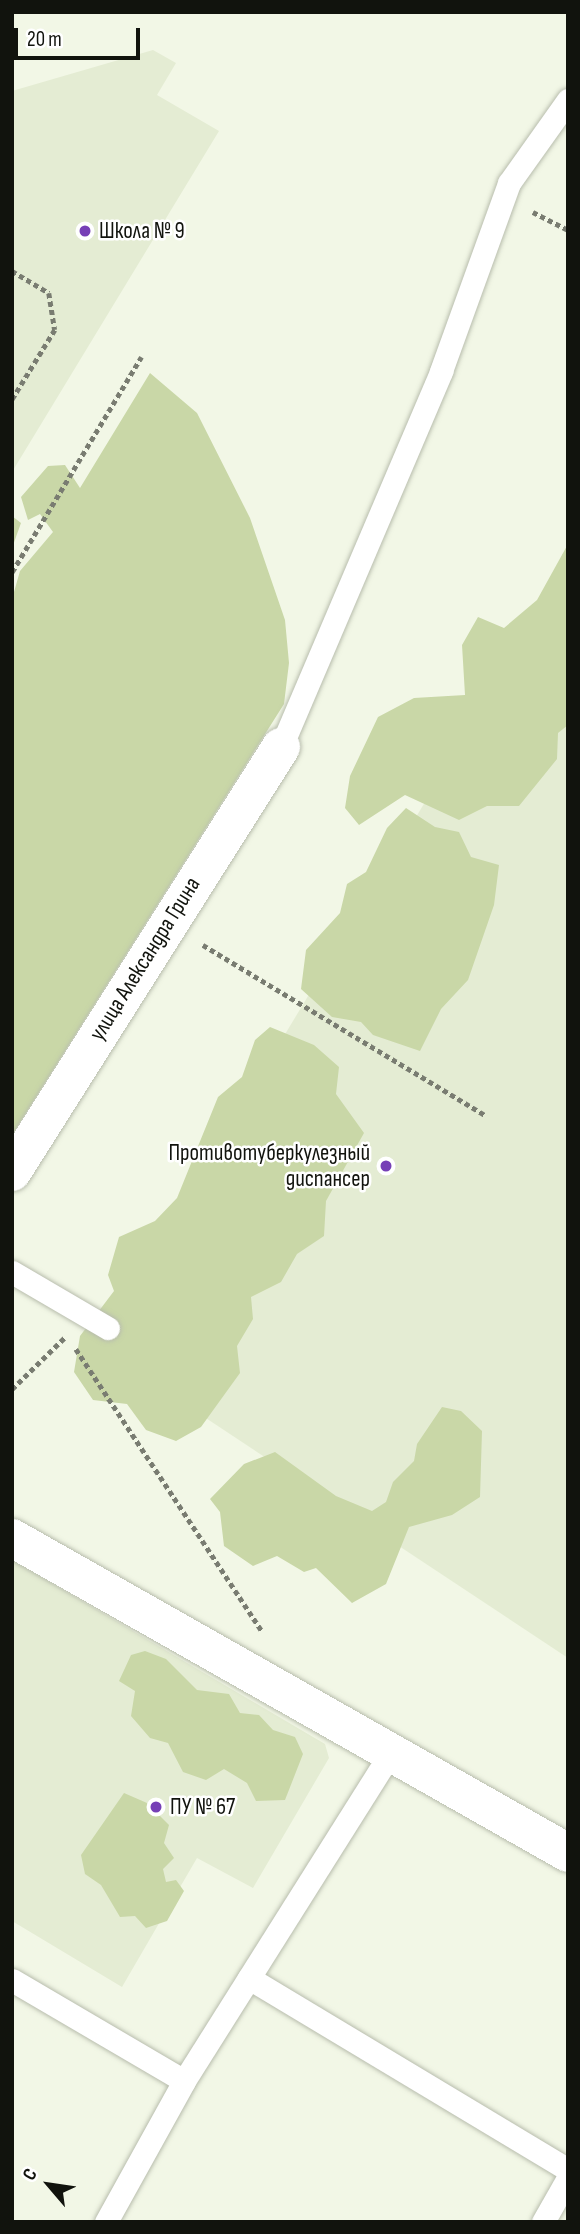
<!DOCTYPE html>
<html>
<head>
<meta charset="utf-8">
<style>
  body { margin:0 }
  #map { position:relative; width:580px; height:2234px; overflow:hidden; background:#f2f7e6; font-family:"Sofia Sans Condensed",sans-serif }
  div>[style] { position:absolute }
  .built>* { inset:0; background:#e4ecd3 }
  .green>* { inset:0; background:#c9d7a7 }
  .path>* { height:4.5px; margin-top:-2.25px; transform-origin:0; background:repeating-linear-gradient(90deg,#797c71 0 5px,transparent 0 8.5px) }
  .roads { filter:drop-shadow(0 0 2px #b8bdad) drop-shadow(0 0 2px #b8bdad) }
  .lane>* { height:23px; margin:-11.5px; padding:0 11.5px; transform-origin:11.5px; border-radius:11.5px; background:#fff }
  .street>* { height:38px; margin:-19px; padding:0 19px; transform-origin:19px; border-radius:19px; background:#fff }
  .dots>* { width:19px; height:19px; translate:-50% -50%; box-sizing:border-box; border:4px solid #fff; border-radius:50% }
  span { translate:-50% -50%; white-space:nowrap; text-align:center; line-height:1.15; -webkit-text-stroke:5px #fff; paint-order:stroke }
  .poi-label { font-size:23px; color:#11130d }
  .left { translate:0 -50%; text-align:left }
  .right { translate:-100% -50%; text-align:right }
  .street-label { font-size:23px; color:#11130d }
  .frame { position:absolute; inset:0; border:14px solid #11130d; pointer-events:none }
  .north { position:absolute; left:14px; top:2150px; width:70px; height:70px; -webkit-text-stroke:5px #fff; paint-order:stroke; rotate:299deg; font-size:19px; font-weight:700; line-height:28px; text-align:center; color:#11130d }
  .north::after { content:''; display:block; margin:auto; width:24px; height:32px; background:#11130d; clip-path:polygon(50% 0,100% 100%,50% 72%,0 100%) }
  .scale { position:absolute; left:14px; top:28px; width:126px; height:32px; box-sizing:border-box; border:4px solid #11130d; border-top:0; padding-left:9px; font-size:21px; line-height:24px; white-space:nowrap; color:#11130d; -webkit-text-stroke:5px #fff; paint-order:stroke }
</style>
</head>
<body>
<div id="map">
  <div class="built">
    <i style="clip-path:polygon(153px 50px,176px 63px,157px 95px,219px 131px,12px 472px,12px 91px)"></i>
    <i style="clip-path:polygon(568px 565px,568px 1658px,97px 1346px)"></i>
    <i style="clip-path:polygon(12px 1560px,325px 1744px,329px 1758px,253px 1888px,197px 1858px,122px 1987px,12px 1921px)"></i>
  </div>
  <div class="green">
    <i style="clip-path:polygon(150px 373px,197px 413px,250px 518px,285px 620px,289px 663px,284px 704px,12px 1135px,12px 599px,20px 571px,53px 532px,40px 514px,28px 520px,21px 497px,48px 466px,65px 465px,80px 488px)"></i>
    <i style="clip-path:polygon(12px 516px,21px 523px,12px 548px)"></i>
    <i style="clip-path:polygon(568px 544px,568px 725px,558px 733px,557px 759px,519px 806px,487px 806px,459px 820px,405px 795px,359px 825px,345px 808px,350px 776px,378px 717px,414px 698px,465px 695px,462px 645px,478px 617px,504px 628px,537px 600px)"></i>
    <i style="clip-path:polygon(406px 808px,435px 827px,459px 832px,471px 857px,499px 865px,494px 905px,468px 980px,441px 1009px,420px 1051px,373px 1035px,361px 1022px,332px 1017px,301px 989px,306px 950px,340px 913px,347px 884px,366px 872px,387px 828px)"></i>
    <i style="clip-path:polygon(270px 1027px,314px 1045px,339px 1067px,336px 1094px,364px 1133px,326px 1201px,324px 1236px,297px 1254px,281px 1282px,251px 1297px,253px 1319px,237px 1346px,240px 1373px,201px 1427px,176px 1441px,146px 1430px,127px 1404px,93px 1400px,74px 1372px,80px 1336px,114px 1291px,108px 1275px,119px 1237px,155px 1221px,177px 1198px,218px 1097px,242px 1077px,255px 1040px)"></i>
    <i style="clip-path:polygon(442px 1407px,461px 1411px,482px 1431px,480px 1497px,452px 1515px,409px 1527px,386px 1584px,352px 1603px,316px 1568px,304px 1572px,277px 1556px,253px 1566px,224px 1546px,220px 1512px,210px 1499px,244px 1464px,275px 1452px,336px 1496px,372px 1511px,386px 1502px,393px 1482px,414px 1461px,417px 1444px)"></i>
    <i style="clip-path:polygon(145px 1651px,166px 1659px,197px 1690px,229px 1694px,240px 1713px,259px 1715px,273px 1730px,295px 1737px,303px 1754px,285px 1800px,256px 1801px,247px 1783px,224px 1769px,206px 1780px,183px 1772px,168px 1743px,150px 1738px,131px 1716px,135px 1691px,119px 1681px,131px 1655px)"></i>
    <i style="clip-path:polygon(124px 1793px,147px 1803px,169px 1825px,164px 1843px,174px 1858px,163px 1869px,166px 1882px,176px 1880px,184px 1891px,167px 1921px,146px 1928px,135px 1916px,120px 1917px,101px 1885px,85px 1874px,81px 1855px)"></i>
  </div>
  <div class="path">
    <i style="left:533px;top:212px;width:39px;rotate:27deg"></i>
    <i style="left:12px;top:271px;width:43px;rotate:30.7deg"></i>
    <i style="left:49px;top:293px;width:37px;rotate:81deg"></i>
    <i style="left:55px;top:330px;width:82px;rotate:121.6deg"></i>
    <i style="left:12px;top:572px;width:251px;rotate:-59deg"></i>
    <i style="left:203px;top:945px;width:331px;rotate:31.1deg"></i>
    <i style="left:76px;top:1349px;width:338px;rotate:56.6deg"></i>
    <i style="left:12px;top:1389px;width:73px;rotate:-44.4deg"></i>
  </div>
  <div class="roads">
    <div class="lane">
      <i style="left:281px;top:747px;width:409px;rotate:-66.9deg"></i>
      <i style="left:441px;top:371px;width:200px;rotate:-70.1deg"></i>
      <i style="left:509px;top:183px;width:102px;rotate:-54.6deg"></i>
      <i style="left:12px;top:1272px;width:111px;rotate:30.3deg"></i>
      <i style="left:249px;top:1978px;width:372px;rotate:31deg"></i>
      <i style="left:12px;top:1980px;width:199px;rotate:30.4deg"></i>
      <i style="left:106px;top:2222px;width:161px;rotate:-61deg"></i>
      <i style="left:184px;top:2081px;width:390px;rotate:-57.8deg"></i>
      <i style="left:543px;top:2222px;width:51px;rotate:-60.4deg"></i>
    </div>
    <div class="street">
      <i style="left:12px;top:1172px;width:503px;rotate:-57.67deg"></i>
      <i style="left:12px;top:1538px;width:639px;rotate:29.53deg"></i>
    </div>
  </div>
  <div class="dots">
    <i style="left:85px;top:231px;background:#763fb6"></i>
    <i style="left:386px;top:1166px;background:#763fb6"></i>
    <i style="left:156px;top:1807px;background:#763fb6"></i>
  </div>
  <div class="poi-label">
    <span class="left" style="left:99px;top:231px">Школа № 9</span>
    <span class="right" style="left:370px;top:1166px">Противотуберкулезный<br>диспансер</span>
    <span class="left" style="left:170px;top:1807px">ПУ № 67</span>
  </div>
  <div class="street-label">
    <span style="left:145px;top:959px;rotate:-58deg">улица Александра Грина</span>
  </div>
  <div class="frame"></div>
  <div class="north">С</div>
  <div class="scale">20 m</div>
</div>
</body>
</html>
